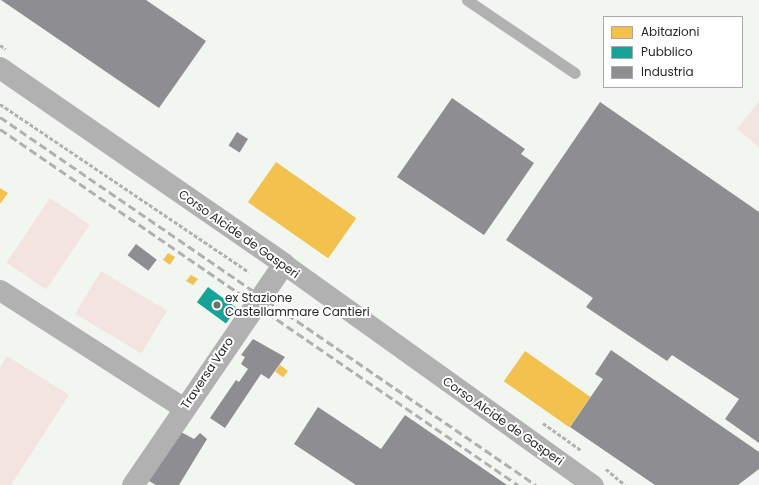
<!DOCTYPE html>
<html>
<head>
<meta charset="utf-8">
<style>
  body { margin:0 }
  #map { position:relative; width:759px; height:485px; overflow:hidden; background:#f1f6f1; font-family:Poppins,sans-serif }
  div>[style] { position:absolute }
  .green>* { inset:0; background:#f4e4e0; transform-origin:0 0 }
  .homes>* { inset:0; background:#f2c14e; transform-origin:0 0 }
  .public>* { inset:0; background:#17a398; transform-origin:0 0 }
  .industry>* { inset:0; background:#8d8d92; transform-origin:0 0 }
  .path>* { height:2.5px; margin-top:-1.25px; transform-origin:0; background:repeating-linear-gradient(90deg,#b0b2b0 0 4px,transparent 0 6px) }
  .service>* { height:11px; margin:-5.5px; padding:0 5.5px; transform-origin:5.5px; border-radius:5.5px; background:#b0b1b0 }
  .minor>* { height:21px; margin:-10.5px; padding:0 10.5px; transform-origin:10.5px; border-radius:10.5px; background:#b0b1b0 }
  .tertiary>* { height:22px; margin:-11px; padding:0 11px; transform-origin:11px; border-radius:11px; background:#b0b1b0 }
  .rail>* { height:3px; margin-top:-1.5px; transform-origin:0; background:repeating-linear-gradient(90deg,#aeb1ae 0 8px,transparent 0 12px) }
  .dots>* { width:11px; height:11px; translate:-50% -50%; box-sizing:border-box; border:2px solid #fff; border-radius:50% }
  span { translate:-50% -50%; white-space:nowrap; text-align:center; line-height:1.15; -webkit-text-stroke:4px #fff; paint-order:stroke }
  .street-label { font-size:12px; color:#262826 }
  .poi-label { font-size:12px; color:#262826 }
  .left { translate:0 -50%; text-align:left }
  .legend { position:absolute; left:603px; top:16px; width:140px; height:72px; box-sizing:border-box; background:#fff; border:1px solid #a8a9a8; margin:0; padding:5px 7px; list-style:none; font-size:12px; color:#262826 }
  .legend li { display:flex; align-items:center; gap:8px; height:20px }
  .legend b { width:20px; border:1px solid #a8a9a8 }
</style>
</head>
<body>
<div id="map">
  <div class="green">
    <i style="clip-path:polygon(759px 101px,759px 147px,737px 129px)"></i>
    <i style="left:50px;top:198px;width:48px;height:78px;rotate:34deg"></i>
    <i style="left:101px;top:271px;width:77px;height:50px;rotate:31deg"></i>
    <i style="clip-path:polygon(7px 356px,69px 395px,11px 485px,0 485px,0 368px)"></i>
  </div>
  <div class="homes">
    <i style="left:276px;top:162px;width:98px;height:49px;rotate:35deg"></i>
    <i style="clip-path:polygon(0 188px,8px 193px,0 204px)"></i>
    <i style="clip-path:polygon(168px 253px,175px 257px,170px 265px,163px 260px)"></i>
    <i style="clip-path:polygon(191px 275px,198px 279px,193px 285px,186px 281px)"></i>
    <i style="left:525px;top:351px;width:80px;height:37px;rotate:35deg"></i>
    <i style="left:280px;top:365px;width:10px;height:8px;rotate:37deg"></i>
  </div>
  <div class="public">
    <i style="left:208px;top:287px;width:36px;height:19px;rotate:36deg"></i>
  </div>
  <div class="industry">
    <i style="clip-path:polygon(1px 0,146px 0,206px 41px,159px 108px)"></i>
    <i style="clip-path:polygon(452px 98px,525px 149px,521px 154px,534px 163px,484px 235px,397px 177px)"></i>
    <i style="clip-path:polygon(600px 102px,759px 212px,759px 443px,725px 419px,739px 399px,672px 355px,667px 361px,586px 307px,593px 298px,506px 240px)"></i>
    <i style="left:237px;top:132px;width:13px;height:16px;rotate:32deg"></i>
    <i style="left:136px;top:244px;width:26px;height:14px;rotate:37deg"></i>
    <i style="clip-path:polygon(253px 339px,285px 357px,269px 379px,261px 374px,225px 428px,210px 418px,236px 380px,239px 382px,248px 369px,241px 364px,245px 357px,241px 355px)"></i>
    <i style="clip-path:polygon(611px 350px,759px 452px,759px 469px,738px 485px,655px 485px,570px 427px,603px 379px,595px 374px)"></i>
    <i style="clip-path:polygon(318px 407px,381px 449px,405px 415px,507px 485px,356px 485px,294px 444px)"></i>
    <i style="clip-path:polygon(181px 432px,194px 439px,200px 433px,207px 439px,179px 485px,156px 485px,142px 477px)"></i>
  </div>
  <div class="path">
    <i style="left:0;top:45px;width:7px;rotate:34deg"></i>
    <i style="left:0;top:104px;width:300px;rotate:34deg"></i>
    <i style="left:543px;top:423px;width:47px;rotate:35.4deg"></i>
    <i style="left:606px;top:469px;width:25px;rotate:40deg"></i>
  </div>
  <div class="service">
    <i style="left:467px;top:0;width:130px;rotate:34.1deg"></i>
  </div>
  <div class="minor">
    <i style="left:284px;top:264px;width:380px;rotate:35.6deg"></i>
    <i style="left:0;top:290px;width:219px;rotate:32.7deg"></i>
  </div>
  <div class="tertiary">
    <i style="left:0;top:68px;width:345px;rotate:34.6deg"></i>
    <i style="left:284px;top:264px;width:268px;rotate:124.3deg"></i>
  </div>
  <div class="rail">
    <i style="left:0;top:117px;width:650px;rotate:34.47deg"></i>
    <i style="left:0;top:129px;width:629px;rotate:34.5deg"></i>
  </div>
  <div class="dots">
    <i style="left:217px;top:305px;background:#6d706d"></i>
  </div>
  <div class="street-label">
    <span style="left:239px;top:234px;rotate:35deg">Corso Alcide de Gasperi</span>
    <span style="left:207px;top:373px;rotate:-56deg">Traversa Varo</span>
    <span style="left:503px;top:421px;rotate:35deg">Corso Alcide de Gasperi</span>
  </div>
  <div class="poi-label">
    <span class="left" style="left:225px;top:305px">ex Stazione<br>Castellammare Cantieri</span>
  </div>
  <ul class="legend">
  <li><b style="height:11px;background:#f2c14e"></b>Abitazioni</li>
  <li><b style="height:11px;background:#17a398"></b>Pubblico</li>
  <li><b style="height:11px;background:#8d8d92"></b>Industria</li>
  </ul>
</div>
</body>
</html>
